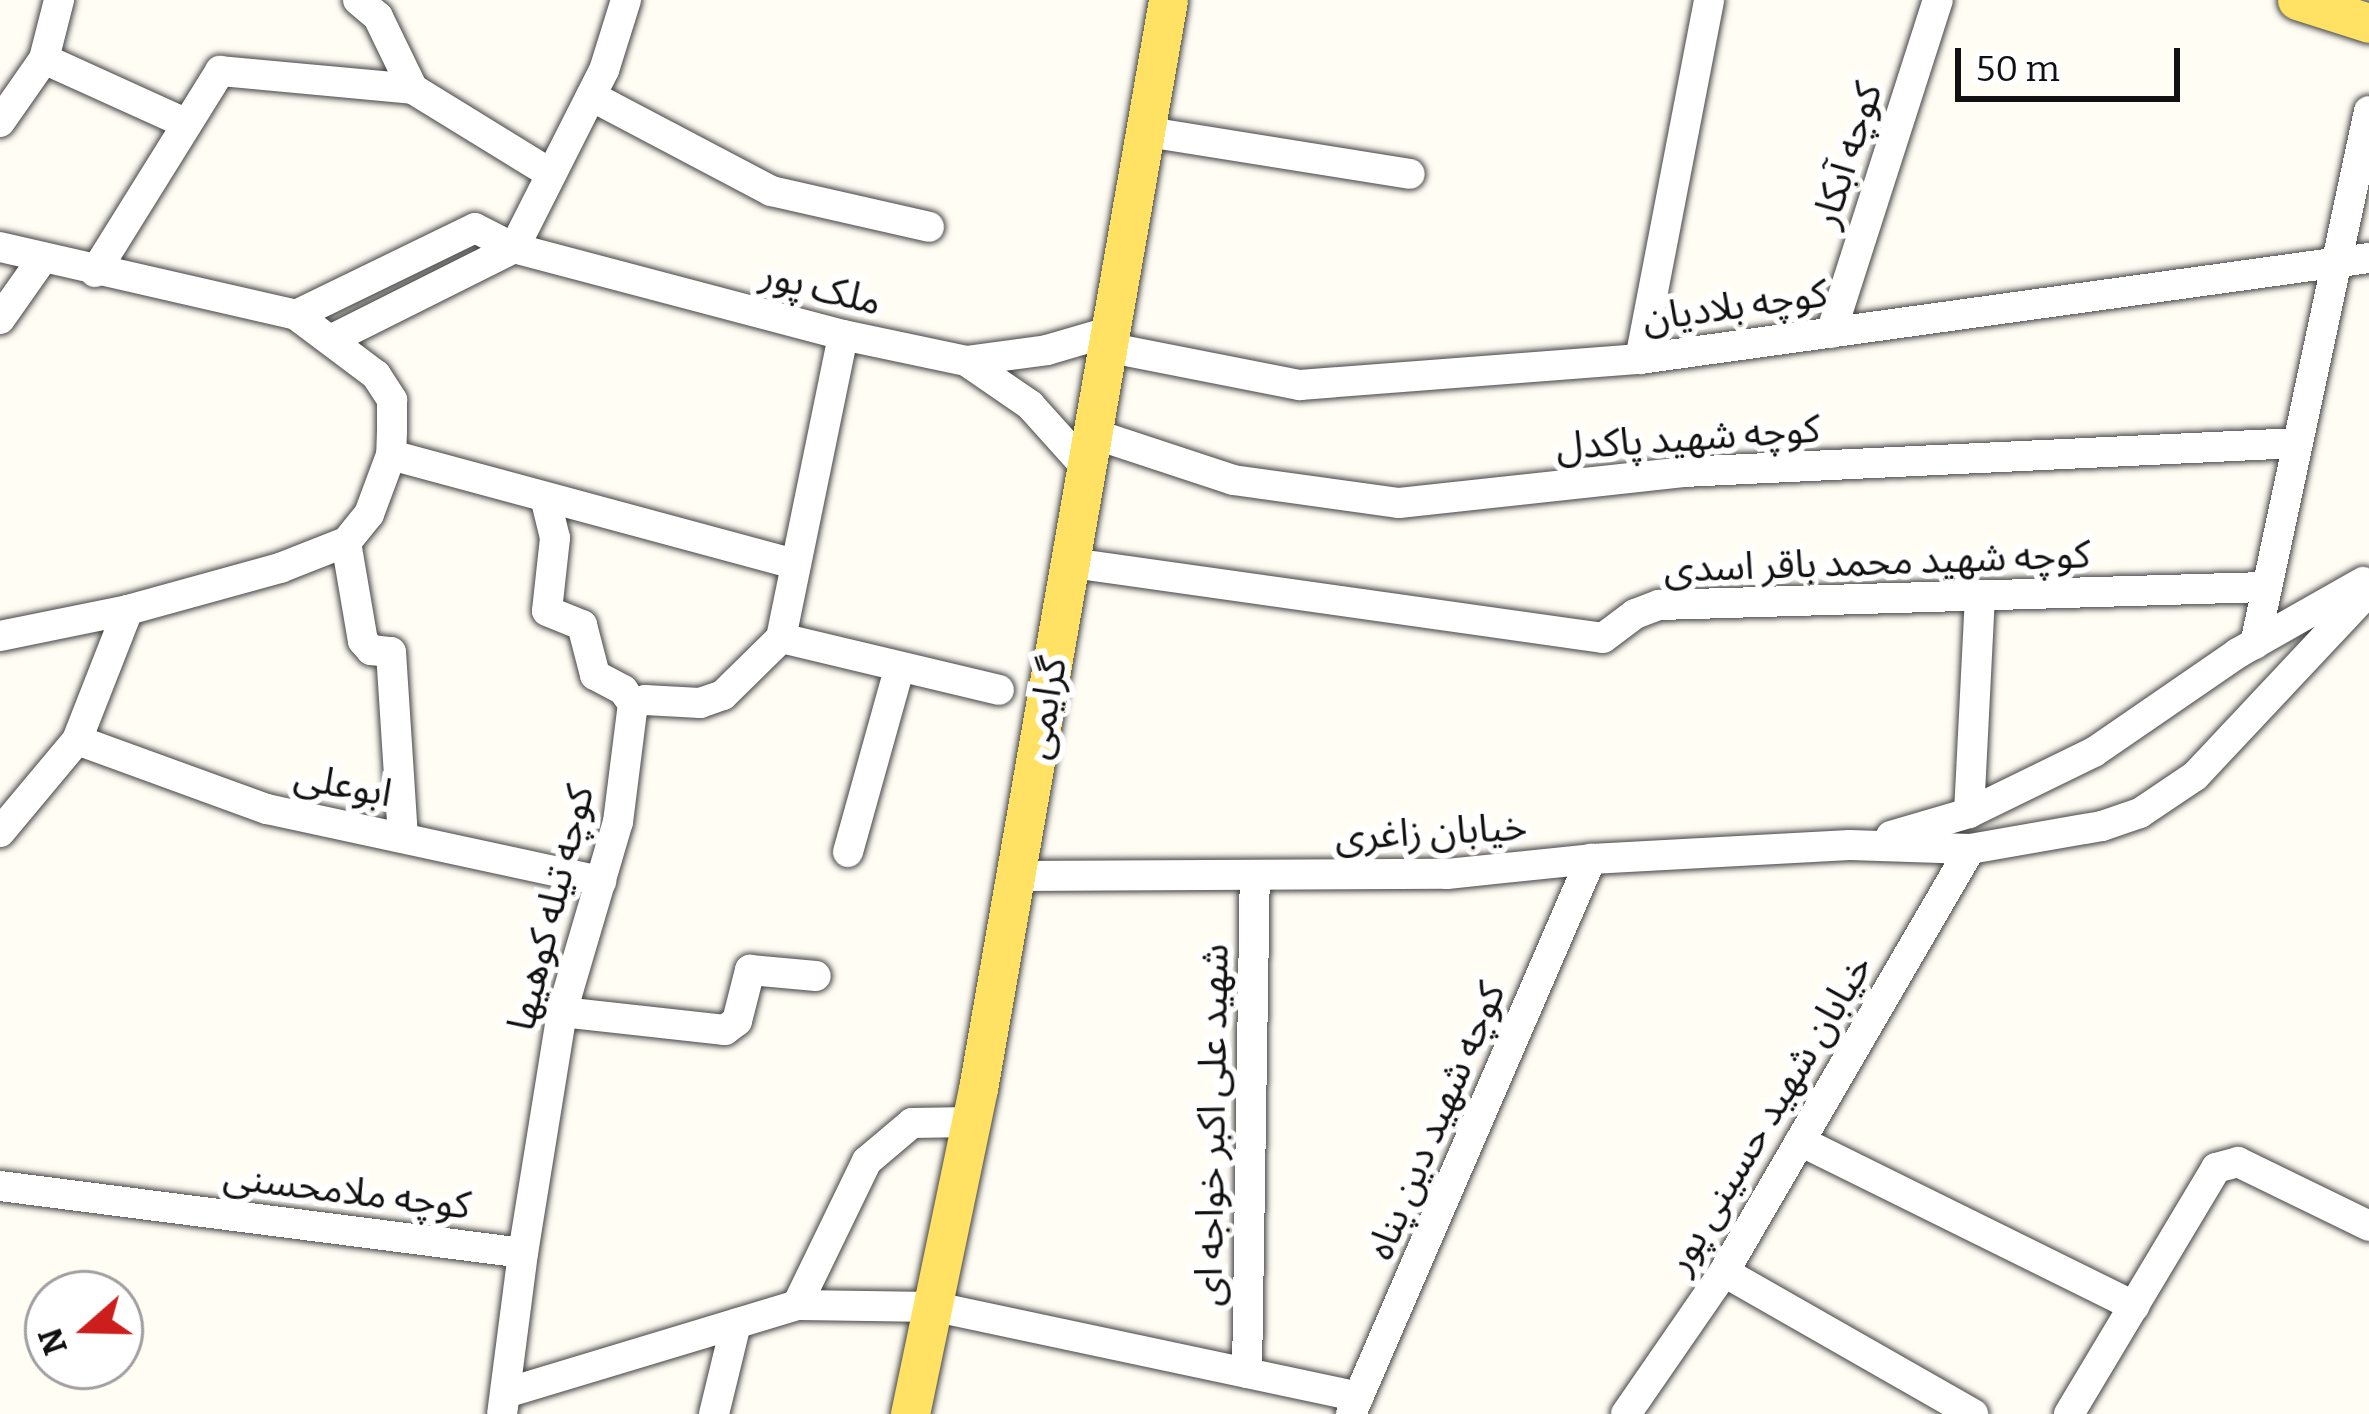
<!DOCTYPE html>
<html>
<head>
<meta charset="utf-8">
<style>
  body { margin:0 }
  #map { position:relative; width:2369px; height:1414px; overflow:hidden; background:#fffdf4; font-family:Bitter,"Noto Sans Arabic",serif }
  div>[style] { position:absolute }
  .roads { filter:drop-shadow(0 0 3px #444) drop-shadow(0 0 3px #444) }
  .minor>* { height:30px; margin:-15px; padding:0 15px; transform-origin:15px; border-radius:15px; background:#fff }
  .major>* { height:39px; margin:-19.5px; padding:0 19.5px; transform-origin:19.5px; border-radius:19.5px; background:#ffe264 }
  span { translate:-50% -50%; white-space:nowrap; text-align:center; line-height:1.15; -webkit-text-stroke:12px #fff; paint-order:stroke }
  .street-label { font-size:39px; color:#111 }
  .north { position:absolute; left:24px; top:1270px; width:120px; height:120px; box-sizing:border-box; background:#fff; border:3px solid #a0a0a0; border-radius:50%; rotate:250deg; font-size:33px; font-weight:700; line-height:48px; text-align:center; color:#111 }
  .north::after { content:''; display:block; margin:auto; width:42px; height:54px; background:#cc1e1d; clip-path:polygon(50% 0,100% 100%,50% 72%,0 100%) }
  .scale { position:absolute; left:1955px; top:48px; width:225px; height:54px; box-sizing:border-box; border:6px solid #111; border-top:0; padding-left:15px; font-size:36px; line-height:42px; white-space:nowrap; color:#111; -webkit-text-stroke:9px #fff; paint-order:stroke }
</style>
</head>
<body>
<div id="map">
  <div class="roads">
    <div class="minor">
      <i style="left:358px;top:0;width:26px;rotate:40deg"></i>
      <i style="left:378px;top:17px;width:80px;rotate:64.1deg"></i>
      <i style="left:413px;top:89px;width:162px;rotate:31.6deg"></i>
      <i style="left:626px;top:0;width:73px;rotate:107.4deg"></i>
      <i style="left:604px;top:70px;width:199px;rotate:116.8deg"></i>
      <i style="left:514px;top:248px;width:340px;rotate:14.8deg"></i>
      <i style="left:843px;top:335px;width:126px;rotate:11.9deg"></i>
      <i style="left:966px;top:361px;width:82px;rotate:-7.7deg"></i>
      <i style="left:1047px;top:350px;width:68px;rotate:-16.3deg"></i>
      <i style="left:44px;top:59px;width:157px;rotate:24.4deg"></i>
      <i style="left:591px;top:96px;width:204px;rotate:27.8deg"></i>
      <i style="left:771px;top:191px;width:162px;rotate:12.8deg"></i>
      <i style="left:0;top:122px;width:77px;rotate:-55.1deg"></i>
      <i style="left:44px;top:59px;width:61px;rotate:-75.7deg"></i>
      <i style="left:1148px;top:132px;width:265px;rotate:9.1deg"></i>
      <i style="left:0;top:247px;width:304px;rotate:12.9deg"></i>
      <i style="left:296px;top:315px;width:100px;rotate:36.9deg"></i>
      <i style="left:376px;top:375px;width:30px;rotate:57deg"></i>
      <i style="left:392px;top:400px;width:31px;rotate:90deg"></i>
      <i style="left:392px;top:431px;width:24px;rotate:92deg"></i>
      <i style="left:391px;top:455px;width:63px;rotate:110.4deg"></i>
      <i style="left:369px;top:514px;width:36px;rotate:129deg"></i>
      <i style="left:346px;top:542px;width:71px;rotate:158.5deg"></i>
      <i style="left:280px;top:568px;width:158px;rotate:164.6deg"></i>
      <i style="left:128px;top:610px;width:140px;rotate:111.4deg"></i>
      <i style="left:77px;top:740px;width:120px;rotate:129.9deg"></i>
      <i style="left:95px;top:272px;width:237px;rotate:-58.1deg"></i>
      <i style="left:220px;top:71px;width:194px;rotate:5.3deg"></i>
      <i style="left:296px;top:315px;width:199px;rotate:-25.9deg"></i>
      <i style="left:475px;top:228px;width:44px;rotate:27.1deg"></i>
      <i style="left:514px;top:248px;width:203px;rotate:153.4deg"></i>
      <i style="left:0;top:319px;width:75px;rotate:-54.8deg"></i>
      <i style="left:1831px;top:333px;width:350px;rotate:-72.2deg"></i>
      <i style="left:1111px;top:348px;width:193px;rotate:11.1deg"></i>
      <i style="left:1300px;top:385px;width:341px;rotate:-4.4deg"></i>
      <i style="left:1640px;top:359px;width:736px;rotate:-7.89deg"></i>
      <i style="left:1640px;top:359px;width:366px;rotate:-79.1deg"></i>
      <i style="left:966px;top:361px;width:78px;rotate:34.5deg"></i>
      <i style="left:1030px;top:405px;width:82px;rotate:48deg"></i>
      <i style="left:1094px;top:434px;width:146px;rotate:18.3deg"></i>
      <i style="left:1233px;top:480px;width:168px;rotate:7.9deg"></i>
      <i style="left:1399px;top:503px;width:286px;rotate:-6.2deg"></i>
      <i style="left:1683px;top:472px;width:615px;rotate:-2.7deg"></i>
      <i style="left:391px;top:455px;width:419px;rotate:15.1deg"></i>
      <i style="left:545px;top:497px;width:42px;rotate:76.3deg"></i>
      <i style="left:555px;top:538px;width:73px;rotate:96.3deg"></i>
      <i style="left:547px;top:611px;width:38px;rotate:22deg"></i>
      <i style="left:582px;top:625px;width:52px;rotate:75.4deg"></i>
      <i style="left:595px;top:675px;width:32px;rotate:28deg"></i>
      <i style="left:623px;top:690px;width:17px;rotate:54deg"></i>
      <i style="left:346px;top:542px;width:100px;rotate:80.3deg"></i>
      <i style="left:363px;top:641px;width:12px;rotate:48deg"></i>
      <i style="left:371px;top:650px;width:20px;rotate:6deg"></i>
      <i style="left:391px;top:652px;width:185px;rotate:86.3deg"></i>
      <i style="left:1072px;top:563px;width:536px;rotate:8.04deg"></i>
      <i style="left:1603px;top:638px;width:40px;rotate:-37deg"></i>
      <i style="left:1635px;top:614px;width:26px;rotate:-21deg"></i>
      <i style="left:1659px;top:605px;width:608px;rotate:-1.7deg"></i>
      <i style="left:0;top:636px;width:131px;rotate:-11.5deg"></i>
      <i style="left:781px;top:638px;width:224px;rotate:13.4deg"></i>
      <i style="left:2255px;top:644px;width:545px;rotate:-77.93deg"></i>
      <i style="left:77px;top:740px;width:202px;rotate:20deg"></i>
      <i style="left:267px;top:809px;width:342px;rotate:12.2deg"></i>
      <i style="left:1969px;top:813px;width:217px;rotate:-87.1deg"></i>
      <i style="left:1891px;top:836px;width:81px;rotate:-16.4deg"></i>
      <i style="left:1969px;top:813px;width:139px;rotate:-26deg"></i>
      <i style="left:2094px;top:752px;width:175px;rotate:-34.5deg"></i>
      <i style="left:2238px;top:653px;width:144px;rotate:-29.6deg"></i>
      <i style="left:848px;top:852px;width:190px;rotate:-74.4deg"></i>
      <i style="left:1016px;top:876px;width:431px;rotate:-0.3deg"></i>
      <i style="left:1447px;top:874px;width:145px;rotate:-5.9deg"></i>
      <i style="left:1591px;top:859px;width:259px;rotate:-3.1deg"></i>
      <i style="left:1850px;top:845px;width:120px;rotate:1.9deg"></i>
      <i style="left:1970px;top:849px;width:134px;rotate:-9.9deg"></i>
      <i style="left:2102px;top:826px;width:40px;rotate:-18.9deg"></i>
      <i style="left:2140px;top:813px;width:66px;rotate:-33.9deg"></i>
      <i style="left:2195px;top:776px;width:254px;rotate:-46.8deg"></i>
      <i style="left:562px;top:1012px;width:164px;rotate:6.3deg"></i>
      <i style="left:725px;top:1030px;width:15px;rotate:-37deg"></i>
      <i style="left:737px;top:1021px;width:53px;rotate:-75.7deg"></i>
      <i style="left:750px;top:970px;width:66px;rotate:5.2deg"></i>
      <i style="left:1800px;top:1141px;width:373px;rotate:26.3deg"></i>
      <i style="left:0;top:1186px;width:527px;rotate:7.3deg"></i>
      <i style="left:523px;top:1253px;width:162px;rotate:97.4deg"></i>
      <i style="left:523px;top:1253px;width:244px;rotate:-80.8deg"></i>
      <i style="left:562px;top:1012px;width:198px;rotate:-73.6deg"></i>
      <i style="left:618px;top:822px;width:119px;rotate:-82.8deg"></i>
      <i style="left:633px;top:704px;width:13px;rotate:-18deg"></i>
      <i style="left:645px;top:700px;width:55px;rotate:3.1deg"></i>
      <i style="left:700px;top:703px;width:24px;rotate:-19deg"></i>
      <i style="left:723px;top:695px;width:81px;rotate:-44.5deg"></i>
      <i style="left:781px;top:638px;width:309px;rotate:-78.4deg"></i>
      <i style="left:1724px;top:1272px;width:287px;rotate:29.7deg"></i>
      <i style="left:797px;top:1305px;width:160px;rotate:-64.1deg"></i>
      <i style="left:867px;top:1161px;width:59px;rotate:-40.2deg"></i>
      <i style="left:912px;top:1123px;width:59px;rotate:-1deg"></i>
      <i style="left:1247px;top:1373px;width:494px;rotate:-89.1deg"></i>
      <i style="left:506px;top:1393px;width:304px;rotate:-16.8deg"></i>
      <i style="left:797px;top:1305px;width:139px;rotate:0.8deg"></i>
      <i style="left:936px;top:1307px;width:432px;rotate:12deg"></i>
      <i style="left:714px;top:1414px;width:93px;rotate:-76.3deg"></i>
      <i style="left:1351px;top:1414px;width:605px;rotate:-66.61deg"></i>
      <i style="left:1626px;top:1414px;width:173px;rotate:-55.4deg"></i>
      <i style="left:1724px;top:1272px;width:489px;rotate:-59.8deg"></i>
      <i style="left:2069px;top:1414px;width:287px;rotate:-59.1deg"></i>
      <i style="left:2216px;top:1168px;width:23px;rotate:-15deg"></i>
      <i style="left:2238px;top:1162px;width:146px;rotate:26deg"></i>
    </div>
    <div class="major">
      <i style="left:2297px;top:0;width:76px;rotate:17.7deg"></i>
      <i style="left:910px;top:1414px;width:332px;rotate:-78.2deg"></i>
      <i style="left:978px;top:1089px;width:1105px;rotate:-80.1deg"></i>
    </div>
  </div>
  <div class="street-label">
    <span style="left:1847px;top:155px;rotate:-72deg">کوچه آبکار</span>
    <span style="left:821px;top:288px;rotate:14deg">ملک پور</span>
    <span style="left:1735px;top:306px;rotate:-8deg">کوچه بلادیان</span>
    <span style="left:1688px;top:438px;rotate:-4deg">کوچه شهید پاکدل</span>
    <span style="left:1877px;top:562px;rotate:-2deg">کوچه شهید محمد باقر اسدی</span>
    <span style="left:1045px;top:708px;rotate:-80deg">گرایمی</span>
    <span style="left:343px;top:785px;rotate:11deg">ابوعلی</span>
    <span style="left:1431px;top:832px;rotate:-3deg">خیابان زاغری</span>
    <span style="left:551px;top:908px;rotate:-76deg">کوچه تیله کوهیها</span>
    <span style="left:1769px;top:1114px;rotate:-59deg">خیابان شهید حسینی پور</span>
    <span style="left:1436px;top:1121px;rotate:-67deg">کوچه شهید دین پناه</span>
    <span style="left:1212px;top:1125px;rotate:-89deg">شهید علی اکبر خواجه ای</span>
    <span style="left:347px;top:1191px;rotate:7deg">کوچه ملامحسنی</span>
  </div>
  <div class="north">N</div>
  <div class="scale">50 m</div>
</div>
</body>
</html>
